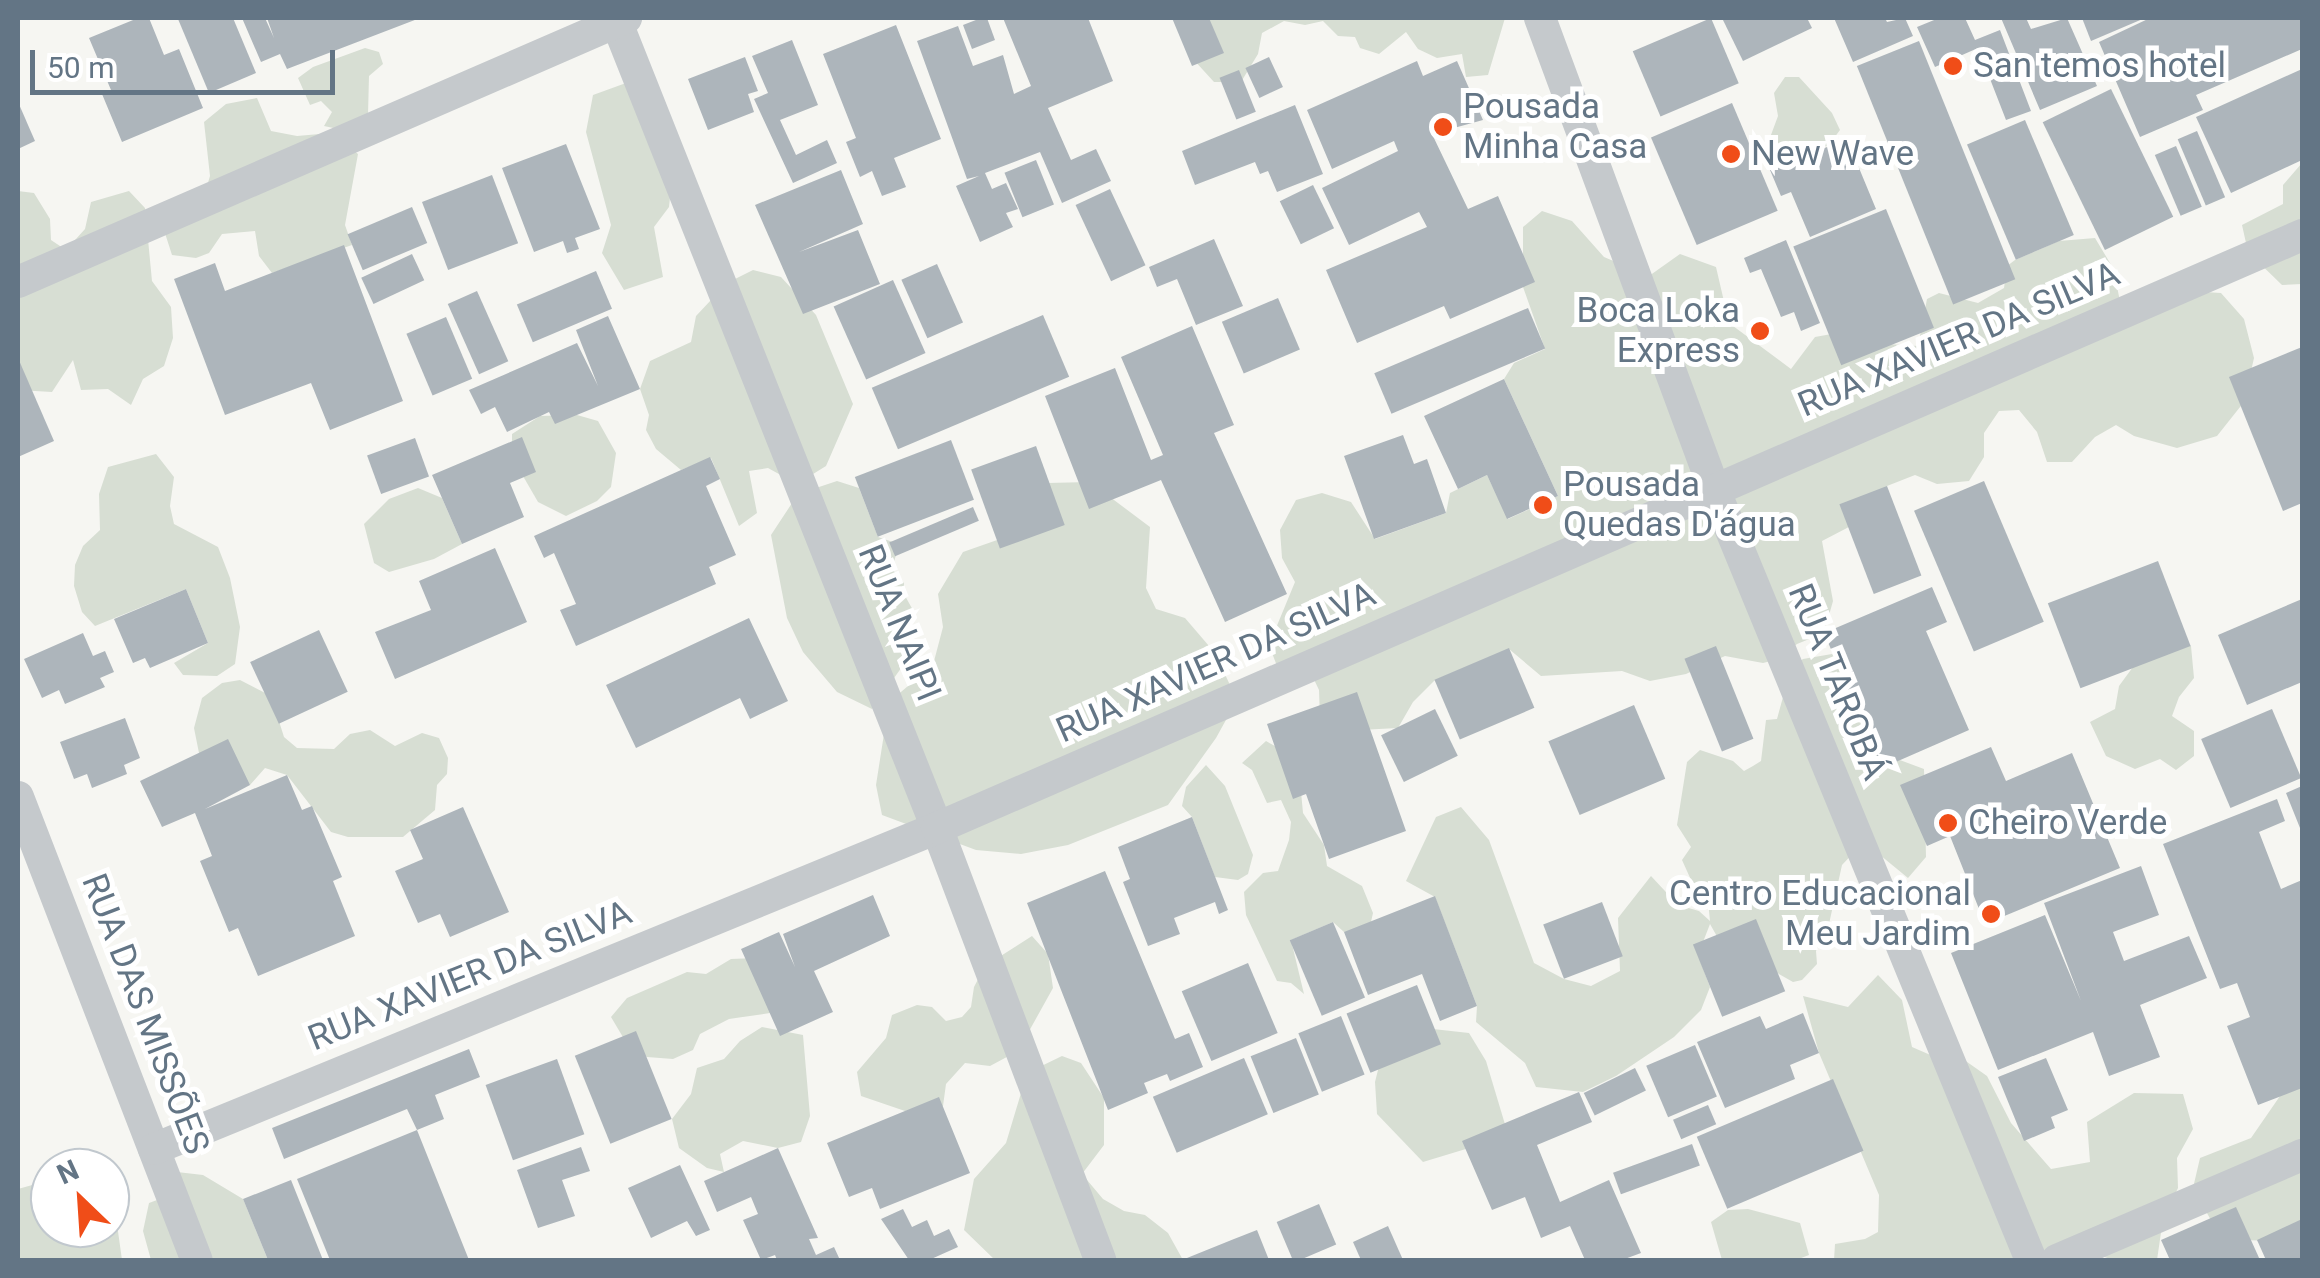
<!DOCTYPE html>
<html>
<head>
<meta charset="utf-8">
<style>
  body { margin:0 }
  #map { position:relative; width:2320px; height:1278px; overflow:hidden; background:#f6f6f2; font-family:Roboto,sans-serif }
  div>[style] { position:absolute }
  .green>* { inset:0; background:#d7ded3 }
  .building>* { inset:0; background:#adb5bb; transform-origin:0 0 }
  .minor>* { height:32px; margin:-16px; padding:0 16px; transform-origin:16px; border-radius:16px; background:#c5c9cc }
  .dots>* { width:28px; height:28px; translate:-50% -50%; box-sizing:border-box; border:5px solid #fff; border-radius:50% }
  span { translate:-50% -50%; white-space:nowrap; text-align:center; line-height:1.15; -webkit-text-stroke:10px #fff; paint-order:stroke }
  .poi-label { font-size:35px; color:#637585 }
  .left { translate:0 -50%; text-align:left }
  .right { translate:-100% -50%; text-align:right }
  .street-label { font-size:35px; color:#637585 }
  .frame { position:absolute; inset:0; border:20px solid #637585; pointer-events:none }
  .north { position:absolute; left:30px; top:1148px; width:100px; height:100px; box-sizing:border-box; background:#fff; border:2px solid #c1c8ce; border-radius:50%; rotate:335deg; font-size:28px; font-weight:700; line-height:40px; text-align:center; color:#637585 }
  .north::after { content:''; display:block; margin:auto; width:35px; height:45px; background:#f04d18; clip-path:polygon(50% 0,100% 100%,50% 72%,0 100%) }
  .scale { position:absolute; left:30px; top:50px; width:305px; height:45px; box-sizing:border-box; border:5px solid #637585; border-top:0; padding-left:12px; font-size:30px; line-height:35px; white-space:nowrap; color:#637585; -webkit-text-stroke:8px #fff; paint-order:stroke }
</style>
</head>
<body>
<div id="map">
  <div class="green">
    <i style="clip-path:polygon(1192px 18px,1505px 18px,1488px 75px,1466px 77px,1462px 54px,1437px 58px,1418px 49px,1406px 32px,1379px 54px,1360px 48px,1355px 37px,1338px 36px,1323px 21px,1305px 25px,1284px 21px,1262px 33px,1258px 54px,1241px 82px,1214px 82px,1193px 59px)"></i>
    <i style="clip-path:polygon(365px 48px,379px 52px,383px 64px,369px 76px,368px 115px,338px 129px,324px 126px,332px 112px,321px 101px,310px 105px,298px 78px,313px 67px)"></i>
    <i style="clip-path:polygon(1785px 77px,1799px 77px,1832px 113px,1840px 130px,1828px 146px,1801px 148px,1781px 166px,1768px 143px,1778px 116px,1774px 93px)"></i>
    <i style="clip-path:polygon(626px 83px,671px 188px,669px 207px,654px 227px,663px 277px,624px 290px,602px 253px,611px 225px,586px 132px,593px 95px)"></i>
    <i style="clip-path:polygon(257px 98px,271px 131px,297px 136px,331px 133px,358px 154px,345px 225px,352px 245px,272px 273px,259px 256px,255px 231px,222px 234px,209px 253px,196px 258px,172px 255px,163px 227px,204px 196px,210px 176px,204px 122px,226px 104px)"></i>
    <i style="clip-path:polygon(2302px 163px,2302px 284px,2282px 285px,2248px 252px,2242px 225px,2283px 204px,2283px 185px)"></i>
    <i style="clip-path:polygon(18px 191px,34px 193px,50px 219px,51px 240px,66px 250px,85px 229px,91px 202px,129px 191px,145px 208px,152px 281px,171px 307px,173px 338px,164px 366px,143px 379px,131px 405px,108px 389px,81px 390px,73px 360px,52px 392px,18px 390px)"></i>
    <i style="clip-path:polygon(1542px 211px,1572px 221px,1604px 257px,1649px 276px,1680px 254px,1716px 267px,1729px 323px,1791px 369px,1815px 337px,1859px 329px,1887px 344px,1918px 346px,1927px 299px,1939px 293px,1978px 303px,2004px 288px,2007px 266px,2015px 260px,2059px 241px,2095px 238px,2113px 268px,2120px 301px,2189px 291px,2221px 293px,2244px 319px,2254px 358px,2244px 402px,2217px 436px,2177px 448px,2134px 436px,2116px 425px,2095px 437px,2072px 462px,2047px 462px,2037px 432px,2019px 410px,1999px 411px,1984px 433px,1984px 457px,1969px 481px,1937px 484px,1915px 475px,1887px 486px,1870px 516px,1822px 541px,1833px 601px,1824px 633px,1797px 644px,1779px 659px,1763px 663px,1725px 656px,1686px 674px,1650px 681px,1622px 671px,1541px 676px,1509px 649px,1435px 680px,1413px 702px,1398px 728px,1341px 731px,1320px 719px,1319px 690px,1309px 669px,1277px 666px,1269px 645px,1295px 582px,1282px 558px,1280px 530px,1296px 500px,1322px 493px,1351px 502px,1375px 539px,1446px 513px,1450px 493px,1487px 475px,1508px 519px,1558px 496px,1504px 379px,1514px 363px,1545px 349px,1523px 287px,1523px 227px)"></i>
    <i style="clip-path:polygon(753px 270px,781px 277px,816px 315px,853px 404px,826px 466px,797px 484px,768px 468px,749px 471px,757px 513px,739px 526px,711px 458px,681px 470px,656px 449px,646px 430px,649px 415px,640px 389px,650px 361px,691px 342px,696px 316px,727px 283px)"></i>
    <i style="clip-path:polygon(577px 415px,598px 421px,616px 453px,611px 487px,597px 501px,566px 516px,538px 502px,512px 457px,512px 434px,540px 416px)"></i>
    <i style="clip-path:polygon(156px 454px,174px 477px,170px 506px,174px 524px,218px 547px,230px 578px,240px 627px,235px 664px,217px 676px,183px 675px,174px 663px,208px 643px,186px 589px,95px 626px,82px 612px,74px 586px,75px 565px,83px 546px,100px 530px,99px 494px,108px 467px)"></i>
    <i style="clip-path:polygon(837px 481px,859px 488px,878px 537px,899px 544px,892px 569px,904px 583px,904px 594px,914px 612px,898px 619px,892px 642px,909px 657px,872px 709px,837px 692px,803px 652px,787px 618px,771px 535px,798px 494px)"></i>
    <i style="clip-path:polygon(1090px 482px,1150px 527px,1146px 588px,1156px 609px,1185px 618px,1215px 653px,1237px 700px,1216px 738px,1168px 805px,1068px 845px,1021px 854px,976px 850px,882px 815px,876px 785px,889px 702px,933px 665px,943px 627px,938px 594px,963px 552px,1000px 539px,1047px 483px)"></i>
    <i style="clip-path:polygon(418px 488px,442px 498px,462px 544px,434px 559px,389px 572px,374px 563px,364px 524px,389px 499px)"></i>
    <i style="clip-path:polygon(2168px 635px,2191px 646px,2194px 678px,2179px 697px,2172px 716px,2194px 731px,2194px 756px,2176px 770px,2160px 759px,2135px 769px,2106px 756px,2090px 722px,2115px 709px,2119px 686px,2141px 656px)"></i>
    <i style="clip-path:polygon(1832px 654px,1853px 664px,1881px 753px,1924px 769px,1926px 857px,1908px 878px,1880px 855px,1858px 848px,1842px 865px,1829px 924px,1816px 951px,1817px 964px,1802px 980px,1793px 982px,1719px 940px,1710px 924px,1698px 955px,1710px 987px,1701px 1010px,1674px 1037px,1616px 1076px,1583px 1092px,1536px 1087px,1525px 1063px,1476px 1022px,1477px 1006px,1435px 897px,1406px 881px,1436px 817px,1461px 807px,1489px 840px,1534px 963px,1564px 979px,1591px 986px,1620px 971px,1618px 918px,1651px 876px,1678px 905px,1699px 911px,1710px 921px,1708px 901px,1696px 891px,1682px 860px,1691px 847px,1677px 825px,1687px 762px,1700px 750px,1733px 761px,1744px 771px,1753px 766px,1761px 761px,1766px 720px,1777px 719px,1791px 668px,1803px 659px)"></i>
    <i style="clip-path:polygon(240px 680px,271px 696px,284px 737px,297px 748px,334px 749px,350px 734px,370px 730px,395px 746px,422px 733px,439px 738px,448px 758px,447px 774px,437px 785px,435px 810px,403px 837px,348px 837px,331px 832px,287px 775px,265px 768px,250px 785px,222px 770px,199px 753px,194px 728px,202px 698px,222px 683px)"></i>
    <i style="clip-path:polygon(1266px 741px,1287px 753px,1299px 770px,1303px 813px,1324px 845px,1327px 866px,1362px 886px,1373px 913px,1369px 931px,1344px 932px,1333px 922px,1291px 940px,1304px 994px,1291px 983px,1277px 981px,1246px 915px,1244px 892px,1263px 873px,1278px 871px,1289px 840px,1291px 822px,1281px 800px,1267px 803px,1252px 770px,1242px 763px)"></i>
    <i style="clip-path:polygon(1206px 765px,1225px 786px,1253px 855px,1248px 874px,1238px 880px,1215px 877px,1192px 817px,1182px 806px,1186px 787px)"></i>
    <i style="clip-path:polygon(1032px 936px,1048px 954px,1053px 988px,1018px 1051px,990px 1066px,965px 1063px,946px 1084px,943px 1106px,905px 1111px,861px 1096px,857px 1072px,886px 1038px,892px 1015px,917px 1005px,932px 1007px,946px 1021px,962px 1017px,971px 1007px,974px 987px,985px 966px)"></i>
    <i style="clip-path:polygon(756px 958px,772px 998px,770px 1013px,729px 1019px,700px 1034px,693px 1050px,673px 1059px,647px 1057px,630px 1049px,611px 1017px,627px 998px,687px 972px,706px 974px,731px 959px)"></i>
    <i style="clip-path:polygon(1878px 975px,1902px 1000px,1912px 1047px,1942px 1060px,1960px 1057px,1987px 1076px,2011px 1123px,2051px 1169px,2090px 1162px,2087px 1122px,2134px 1093px,2183px 1094px,2193px 1129px,2177px 1158px,2178px 1188px,2163px 1219px,2157px 1260px,2113px 1260px,2088px 1251px,2069px 1260px,1834px 1260px,1835px 1244px,1865px 1239px,1878px 1232px,1879px 1195px,1819px 1053px,1803px 996px,1848px 1007px)"></i>
    <i style="clip-path:polygon(762px 1027px,803px 1035px,810px 1116px,801px 1142px,778px 1148px,743px 1141px,720px 1154px,724px 1172px,707px 1168px,679px 1148px,672px 1119px,691px 1094px,697px 1068px,724px 1059px,740px 1041px)"></i>
    <i style="clip-path:polygon(1424px 1028px,1469px 1033px,1486px 1061px,1507px 1131px,1479px 1145px,1423px 1162px,1377px 1114px,1375px 1082px,1380px 1062px)"></i>
    <i style="clip-path:polygon(2302px 1045px,2302px 1241px,2222px 1240px,2193px 1188px,2200px 1158px,2251px 1138px,2280px 1096px,2288px 1054px)"></i>
    <i style="clip-path:polygon(1062px 1056px,1081px 1063px,1104px 1098px,1104px 1145px,1082px 1174px,1103px 1199px,1124px 1211px,1145px 1215px,1168px 1233px,1183px 1260px,995px 1260px,964px 1230px,974px 1179px,1006px 1143px,1027px 1073px)"></i>
    <i style="clip-path:polygon(177px 1172px,203px 1175px,243px 1199px,268px 1260px,151px 1260px,143px 1231px,149px 1203px,176px 1193px)"></i>
    <i style="clip-path:polygon(110px 1174px,122px 1260px,18px 1260px,18px 1189px,50px 1180px,50px 1228px,110px 1228px)"></i>
    <i style="clip-path:polygon(1748px 1209px,1800px 1223px,1809px 1255px,1796px 1260px,1722px 1260px,1711px 1222px,1728px 1210px)"></i>
  </div>
  <div class="building">
    <i style="clip-path:polygon(138px 18px,149px 18px,164px 55px,179px 49px,203px 108px,122px 142px,102px 94px,111px 90px,89px 38px)"></i>
    <i style="clip-path:polygon(233px 18px,256px 73px,209px 93px,178px 19px)"></i>
    <i style="clip-path:polygon(242px 18px,265px 18px,274px 38px,267px 18px,420px 18px,287px 69px,280px 54px,261px 62px)"></i>
    <i style="clip-path:polygon(981px 18px,987px 18px,995px 40px,972px 49px,963px 25px)"></i>
    <i style="clip-path:polygon(1003px 18px,1088px 18px,1113px 81px,1048px 108px,1071px 160px,1096px 149px,1111px 181px,1062px 203px,1040px 152px,985px 173px,992px 189px,1006px 183px,1018px 209px,1006px 213px,1013px 227px,980px 242px,956px 186px,979px 176px,967px 179px,917px 41px,958px 26px,973px 66px,1003px 55px,1014px 94px,1031px 86px)"></i>
    <i style="clip-path:polygon(1172px 18px,1209px 18px,1224px 53px,1192px 66px)"></i>
    <i style="left:1711px;top:18px;width:71px;height:85px;rotate:67deg"></i>
    <i style="clip-path:polygon(1722px 18px,1807px 18px,1812px 28px,1743px 61px)"></i>
    <i style="clip-path:polygon(1834px 18px,1885px 18px,1887px 22px,1905px 18px,1913px 36px,1853px 62px)"></i>
    <i style="clip-path:polygon(1939px 18px,1965px 18px,1975px 40px,2000px 30px,2031px 111px,2006px 120px,1978px 48px,1935px 67px,1917px 27px)"></i>
    <i style="clip-path:polygon(2001px 18px,2026px 18px,2031px 29px,2067px 18px,2097px 86px,2040px 110px)"></i>
    <i style="clip-path:polygon(2082px 18px,2145px 18px,2091px 41px)"></i>
    <i style="clip-path:polygon(2150px 18px,2302px 18px,2302px 49px,2196px 95px,2203px 110px,2140px 137px,2099px 42px)"></i>
    <i style="clip-path:polygon(896px 25px,941px 139px,894px 158px,906px 187px,882px 196px,872px 171px,860px 177px,846px 142px,856px 138px,823px 54px)"></i>
    <i style="clip-path:polygon(792px 40px,818px 105px,780px 120px,796px 155px,827px 140px,837px 163px,793px 183px,754px 99px,768px 93px,752px 56px)"></i>
    <i style="left:1919px;top:41px;width:257px;height:67px;rotate:68deg"></i>
    <i style="clip-path:polygon(745px 57px,758px 91px,748px 94px,754px 112px,708px 130px,688px 79px)"></i>
    <i style="left:1269px;top:57px;width:33px;height:26px;rotate:65deg"></i>
    <i style="clip-path:polygon(1417px 61px,1423px 76px,1457px 61px,1483px 120px,1432px 134px,1468px 209px,1498px 196px,1535px 282px,1450px 319px,1444px 306px,1357px 343px,1326px 270px,1427px 227px,1419px 212px,1349px 245px,1322px 188px,1398px 151px,1394px 141px,1332px 169px,1307px 110px)"></i>
    <i style="clip-path:polygon(2302px 69px,2302px 160px,2231px 193px,2196px 117px)"></i>
    <i style="left:1239px;top:70px;width:45px;height:21px;rotate:68deg"></i>
    <i style="left:2111px;top:89px;width:142px;height:76px;rotate:64deg"></i>
    <i style="clip-path:polygon(18px 102px,35px 141px,18px 149px)"></i>
    <i style="left:1732px;top:103px;width:117px;height:88px;rotate:67deg"></i>
    <i style="clip-path:polygon(1295px 105px,1323px 174px,1277px 192px,1268px 171px,1260px 174px,1255px 162px,1195px 185px,1182px 151px)"></i>
    <i style="left:2025px;top:120px;width:125px;height:63px;rotate:67deg"></i>
    <i style="left:2197px;top:131px;width:72px;height:21px;rotate:67deg"></i>
    <i style="clip-path:polygon(1847px 139px,1876px 209px,1810px 237px,1791px 192px,1781px 196px,1770px 170px)"></i>
    <i style="clip-path:polygon(566px 144px,600px 229px,575px 238px,579px 249px,567px 253px,563px 241px,534px 252px,502px 168px)"></i>
    <i style="left:2176px;top:146px;width:66px;height:23px;rotate:67deg"></i>
    <i style="left:1036px;top:160px;width:48px;height:34px;rotate:68deg"></i>
    <i style="clip-path:polygon(841px 170px,863px 224px,799px 252px,858px 230px,880px 284px,803px 314px,755px 205px)"></i>
    <i style="left:492px;top:175px;width:73px;height:75px;rotate:69deg"></i>
    <i style="left:1313px;top:185px;width:48px;height:37px;rotate:64deg"></i>
    <i style="left:1110px;top:189px;width:84px;height:38px;rotate:65deg"></i>
    <i style="left:412px;top:207px;width:39px;height:70px;rotate:67deg"></i>
    <i style="left:1886px;top:209px;width:128px;height:100px;rotate:68deg"></i>
    <i style="clip-path:polygon(1214px 239px,1243px 306px,1196px 325px,1177px 279px,1157px 287px,1149px 267px)"></i>
    <i style="clip-path:polygon(1786px 240px,1820px 323px,1801px 331px,1794px 312px,1781px 317px,1761px 269px,1750px 273px,1744px 258px)"></i>
    <i style="clip-path:polygon(344px 245px,403px 401px,330px 430px,311px 383px,225px 415px,174px 279px,215px 263px,225px 291px)"></i>
    <i style="left:412px;top:254px;width:29px;height:56px;rotate:65deg"></i>
    <i style="left:937px;top:264px;width:64px;height:39px;rotate:66deg"></i>
    <i style="left:596px;top:271px;width:41px;height:86px;rotate:67deg"></i>
    <i style="left:893px;top:280px;width:80px;height:65px;rotate:66deg"></i>
    <i style="left:477px;top:291px;width:77px;height:32px;rotate:66deg"></i>
    <i style="left:1278px;top:298px;width:56px;height:61px;rotate:67deg"></i>
    <i style="left:1528px;top:308px;width:44px;height:167px;rotate:67deg"></i>
    <i style="left:1043px;top:315px;width:67px;height:186px;rotate:67deg"></i>
    <i style="clip-path:polygon(608px 316px,640px 389px,555px 424px,549px 412px,507px 432px,495px 407px,481px 414px,469px 390px,577px 343px,598px 386px,576px 330px)"></i>
    <i style="left:446px;top:317px;width:67px;height:43px;rotate:67deg"></i>
    <i style="clip-path:polygon(1192px 326px,1234px 425px,1214px 433px,1287px 594px,1225px 622px,1161px 480px,1089px 509px,1045px 396px,1115px 368px,1151px 460px,1163px 455px,1121px 357px)"></i>
    <i style="clip-path:polygon(2302px 347px,2302px 503px,2283px 511px,2229px 377px)"></i>
    <i style="clip-path:polygon(18px 358px,54px 441px,18px 457px)"></i>
    <i style="clip-path:polygon(1504px 379px,1558px 496px,1507px 519px,1487px 475px,1458px 489px,1424px 416px)"></i>
    <i style="clip-path:polygon(1403px 435px,1414px 464px,1427px 459px,1446px 513px,1374px 539px,1344px 456px)"></i>
    <i style="clip-path:polygon(522px 437px,536px 472px,510px 483px,524px 517px,462px 544px,432px 475px)"></i>
    <i style="left:415px;top:438px;width:41px;height:51px;rotate:70deg"></i>
    <i style="left:951px;top:440px;width:64px;height:103px;rotate:69deg"></i>
    <i style="left:1036px;top:446px;width:84px;height:69px;rotate:70deg"></i>
    <i style="clip-path:polygon(710px 457px,720px 479px,706px 486px,736px 555px,709px 567px,716px 584px,576px 646px,560px 610px,576px 604px,554px 553px,544px 558px,534px 536px)"></i>
    <i style="left:1984px;top:481px;width:153px;height:76px;rotate:67deg"></i>
    <i style="left:1887px;top:486px;width:96px;height:51px;rotate:69deg"></i>
    <i style="left:973px;top:507px;width:15px;height:91px;rotate:67deg"></i>
    <i style="clip-path:polygon(495px 548px,527px 622px,395px 679px,375px 632px,431px 610px,419px 581px)"></i>
    <i style="left:2158px;top:561px;width:91px;height:118px;rotate:69deg"></i>
    <i style="clip-path:polygon(1932px 587px,1947px 622px,1926px 631px,1969px 730px,1882px 768px,1824px 633px)"></i>
    <i style="clip-path:polygon(186px 589px,208px 643px,150px 668px,145px 658px,133px 663px,114px 619px)"></i>
    <i style="clip-path:polygon(2302px 599px,2302px 682px,2247px 705px,2218px 635px)"></i>
    <i style="clip-path:polygon(749px 618px,788px 701px,750px 719px,740px 698px,636px 748px,606px 685px)"></i>
    <i style="left:319px;top:630px;width:68px;height:76px;rotate:65deg"></i>
    <i style="clip-path:polygon(83px 633px,93px 656px,105px 651px,114px 672px,100px 678px,105px 687px,65px 704px,59px 690px,42px 698px,24px 659px)"></i>
    <i style="left:1716px;top:646px;width:100px;height:34px;rotate:68deg"></i>
    <i style="left:1509px;top:648px;width:65px;height:81px;rotate:67deg"></i>
    <i style="clip-path:polygon(1357px 692px,1406px 831px,1329px 859px,1306px 794px,1293px 799px,1267px 724px)"></i>
    <i style="left:1634px;top:705px;width:80px;height:93px;rotate:67deg"></i>
    <i style="left:1435px;top:709px;width:52px;height:60px;rotate:64deg"></i>
    <i style="left:2272px;top:709px;width:75px;height:77px;rotate:67deg"></i>
    <i style="clip-path:polygon(125px 718px,140px 758px,124px 765px,127px 774px,92px 788px,87px 774px,74px 779px,60px 742px)"></i>
    <i style="clip-path:polygon(228px 739px,250px 785px,205px 809px,287px 775px,302px 810px,312px 806px,342px 877px,333px 881px,355px 936px,258px 976px,238px 928px,229px 932px,200px 861px,212px 856px,195px 813px,162px 827px,140px 781px)"></i>
    <i style="clip-path:polygon(1991px 747px,2006px 781px,2072px 753px,2120px 868px,1985px 924px,1950px 836px,1927px 846px,1900px 785px)"></i>
    <i style="clip-path:polygon(2302px 786px,2302px 833px,2286px 793px)"></i>
    <i style="clip-path:polygon(2277px 799px,2285px 821px,2259px 832px,2281px 889px,2302px 880px,2302px 1088px,2258px 1105px,2227px 1026px,2250px 1017px,2237px 983px,2220px 989px,2163px 844px)"></i>
    <i style="clip-path:polygon(463px 807px,509px 912px,450px 937px,440px 914px,418px 923px,395px 871px,423px 859px,410px 830px)"></i>
    <i style="clip-path:polygon(1192px 817px,1228px 910px,1219px 914px,1215px 902px,1174px 918px,1180px 934px,1148px 946px,1123px 882px,1130px 879px,1118px 847px)"></i>
    <i style="clip-path:polygon(2141px 866px,2159px 915px,2113px 932px,2124px 961px,2189px 936px,2207px 978px,2140px 1005px,2160px 1057px,2109px 1076px,2093px 1032px,1998px 1070px,1951px 953px,2045px 915px,2081px 1001px,2044px 903px)"></i>
    <i style="clip-path:polygon(1105px 871px,1175px 1039px,1189px 1033px,1203px 1067px,1170px 1081px,1167px 1074px,1144px 1083px,1148px 1093px,1108px 1110px,1027px 903px)"></i>
    <i style="clip-path:polygon(873px 895px,890px 936px,814px 971px,833px 1012px,780px 1036px,741px 949px,779px 932px,795px 967px,783px 934px)"></i>
    <i style="clip-path:polygon(1435px 896px,1477px 1006px,1440px 1021px,1422px 974px,1368px 995px,1344px 932px)"></i>
    <i style="left:1602px;top:902px;width:58px;height:63px;rotate:69deg"></i>
    <i style="left:1756px;top:919px;width:78px;height:68px;rotate:68deg"></i>
    <i style="left:1333px;top:922px;width:82px;height:47px;rotate:67deg"></i>
    <i style="left:1248px;top:963px;width:76px;height:72px;rotate:67deg"></i>
    <i style="left:1417px;top:985px;width:64px;height:76px;rotate:68deg"></i>
    <i style="clip-path:polygon(1803px 1013px,1819px 1053px,1790px 1065px,1795px 1079px,1725px 1108px,1697px 1042px,1760px 1016px,1766px 1029px)"></i>
    <i style="left:1341px;top:1016px;width:63px;height:46px;rotate:68deg"></i>
    <i style="left:636px;top:1031px;width:95px;height:66px;rotate:68deg"></i>
    <i style="left:1296px;top:1038px;width:61px;height:49px;rotate:68deg"></i>
    <i style="left:1695px;top:1045px;width:56px;height:53px;rotate:67deg"></i>
    <i style="clip-path:polygon(469px 1049px,480px 1077px,435px 1095px,444px 1119px,417px 1130px,407px 1109px,284px 1159px,272px 1128px)"></i>
    <i style="left:1244px;top:1058px;width:61px;height:99px;rotate:67deg"></i>
    <i style="clip-path:polygon(2046px 1058px,2068px 1110px,2051px 1117px,2055px 1128px,2024px 1141px,1998px 1077px)"></i>
    <i style="left:557px;top:1059px;width:80px;height:76px;rotate:70deg"></i>
    <i style="left:1635px;top:1068px;width:25px;height:57px;rotate:64deg"></i>
    <i style="left:1833px;top:1079px;width:78px;height:148px;rotate:67deg"></i>
    <i style="clip-path:polygon(1579px 1092px,1592px 1122px,1537px 1145px,1560px 1202px,1609px 1180px,1641px 1253px,1622px 1260px,1585px 1260px,1570px 1226px,1541px 1238px,1525px 1197px,1492px 1210px,1462px 1141px)"></i>
    <i style="clip-path:polygon(939px 1097px,970px 1173px,880px 1209px,872px 1188px,849px 1197px,827px 1143px)"></i>
    <i style="left:1708px;top:1105px;width:21px;height:38px;rotate:67deg"></i>
    <i style="clip-path:polygon(417px 1130px,469px 1260px,330px 1260px,297px 1179px)"></i>
    <i style="left:1692px;top:1144px;width:23px;height:84px;rotate:70deg"></i>
    <i style="clip-path:polygon(581px 1147px,590px 1171px,562px 1180px,575px 1216px,538px 1228px,517px 1170px)"></i>
    <i style="clip-path:polygon(778px 1148px,818px 1238px,809px 1239px,816px 1255px,834px 1247px,840px 1260px,777px 1260px,775px 1255px,761px 1260px,743px 1220px,758px 1214px,751px 1197px,717px 1212px,704px 1181px)"></i>
    <i style="clip-path:polygon(680px 1165px,710px 1230px,696px 1236px,687px 1221px,651px 1238px,628px 1188px)"></i>
    <i style="clip-path:polygon(291px 1180px,323px 1260px,268px 1260px,243px 1199px)"></i>
    <i style="left:1319px;top:1204px;width:44px;height:46px;rotate:67deg"></i>
    <i style="clip-path:polygon(2236px 1207px,2260px 1260px,2170px 1260px,2161px 1240px)"></i>
    <i style="clip-path:polygon(903px 1209px,912px 1227px,927px 1220px,934px 1236px,949px 1229px,958px 1247px,929px 1260px,909px 1260px,881px 1219px)"></i>
    <i style="clip-path:polygon(2302px 1219px,2302px 1260px,2266px 1260px,2257px 1240px)"></i>
    <i style="clip-path:polygon(1388px 1226px,1403px 1260px,1361px 1260px,1353px 1242px)"></i>
    <i style="clip-path:polygon(1257px 1230px,1269px 1260px,1182px 1260px,1234px 1239px)"></i>
  </div>
  <div class="minor">
    <i style="left:615px;top:18px;width:872px;rotate:68.32deg"></i>
    <i style="left:937px;top:828px;width:462px;rotate:69.3deg"></i>
    <i style="left:1540px;top:18px;width:502px;rotate:69.72deg"></i>
    <i style="left:1714px;top:489px;width:834px;rotate:67.65deg"></i>
    <i style="left:18px;top:282px;width:663px;rotate:-23.47deg"></i>
    <i style="left:18px;top:797px;width:496px;rotate:68.9deg"></i>
    <i style="left:154px;top:1149px;width:846px;rotate:-22.29deg"></i>
    <i style="left:937px;top:828px;width:1488px;rotate:-23.48deg"></i>
    <i style="left:2057px;top:1260px;width:267px;rotate:-23.2deg"></i>
  </div>
  <div class="dots">
    <i style="left:1953px;top:66px;background:#f04d18"></i>
    <i style="left:1443px;top:127px;background:#f04d18"></i>
    <i style="left:1731px;top:154px;background:#f04d18"></i>
    <i style="left:1760px;top:331px;background:#f04d18"></i>
    <i style="left:1543px;top:505px;background:#f04d18"></i>
    <i style="left:1948px;top:823px;background:#f04d18"></i>
    <i style="left:1991px;top:914px;background:#f04d18"></i>
  </div>
  <div class="poi-label">
    <span class="left" style="left:1973px;top:66px">San temos hotel</span>
    <span class="left" style="left:1463px;top:127px">Pousada<br>Minha Casa</span>
    <span class="left" style="left:1751px;top:154px">New Wave</span>
    <span class="right" style="left:1740px;top:331px">Boca Loka<br>Express</span>
    <span class="left" style="left:1563px;top:505px">Pousada<br>Quedas D'água</span>
    <span class="left" style="left:1968px;top:823px">Cheiro Verde</span>
    <span class="right" style="left:1971px;top:914px">Centro Educacional<br>Meu Jardim</span>
  </div>
  <div class="street-label">
    <span style="left:1959px;top:340px;rotate:-23deg">RUA XAVIER DA SILVA</span>
    <span style="left:899px;top:623px;rotate:68deg">RUA NAIPI</span>
    <span style="left:1216px;top:663px;rotate:-24deg">RUA XAVIER DA SILVA</span>
    <span style="left:1837px;top:682px;rotate:68deg">RUA TAROBÁ</span>
    <span style="left:470px;top:976px;rotate:-22deg">RUA XAVIER DA SILVA</span>
    <span style="left:145px;top:1014px;rotate:69deg">RUA DAS MISSÕES</span>
  </div>
  <div class="frame"></div>
  <div class="north">N</div>
  <div class="scale">50 m</div>
</div>
</body>
</html>
